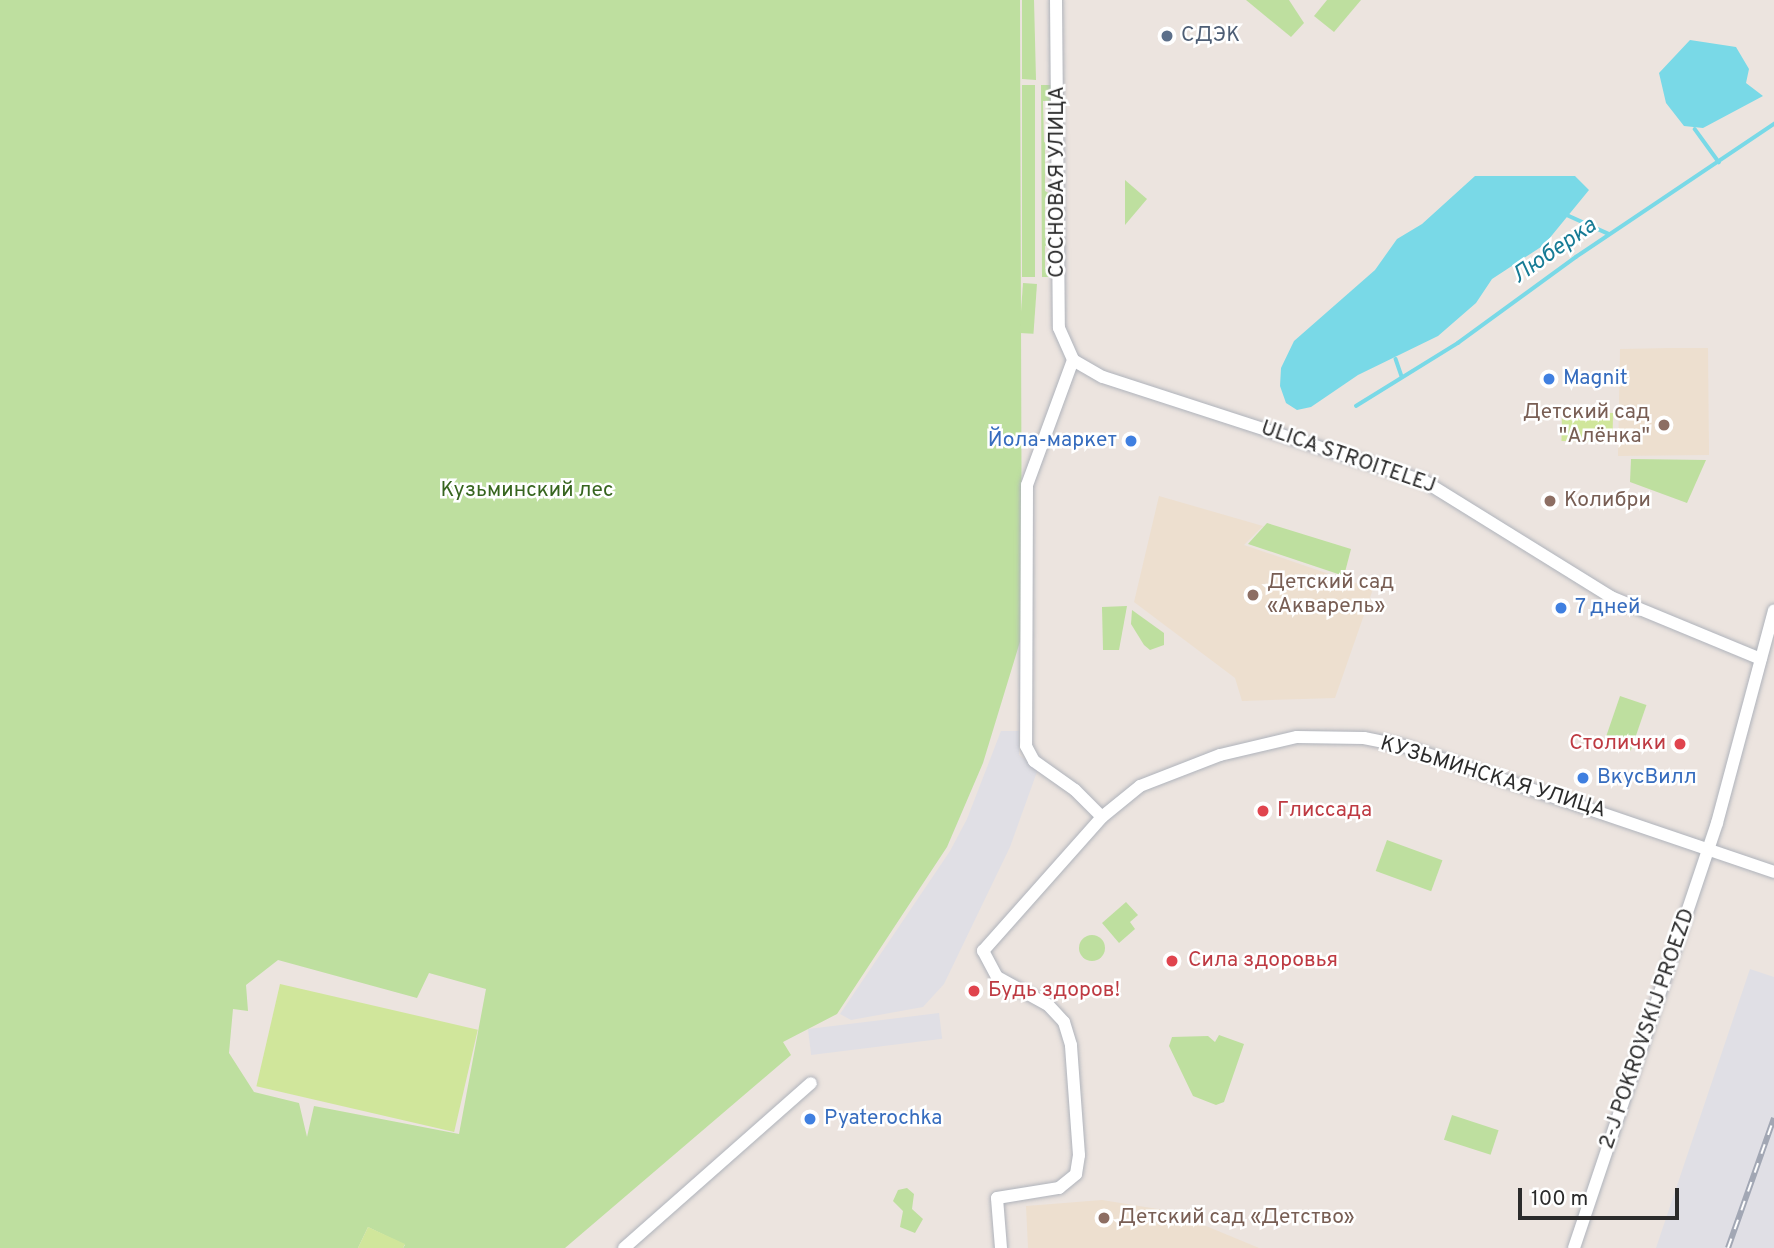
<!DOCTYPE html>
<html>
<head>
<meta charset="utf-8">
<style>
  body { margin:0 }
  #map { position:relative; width:1774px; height:1248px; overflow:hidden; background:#ece4df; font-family:Overpass,sans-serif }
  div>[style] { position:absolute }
  .industrial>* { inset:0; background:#e0dfe5; transform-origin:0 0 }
  .education>* { inset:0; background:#eddfcf }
  .green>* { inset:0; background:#bedf9f; transform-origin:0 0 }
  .round { border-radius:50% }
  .pitch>* { inset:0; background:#d0e69b; transform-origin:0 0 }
  .water>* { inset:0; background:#79d9e7 }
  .stream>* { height:3.5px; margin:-1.75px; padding:0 1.75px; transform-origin:1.75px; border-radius:1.75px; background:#79d9e7 }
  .roads { filter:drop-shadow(0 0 2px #afb3bb) drop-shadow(0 0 2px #afb3bb) }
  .minor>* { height:12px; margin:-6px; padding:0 6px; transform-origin:6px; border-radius:6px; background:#fff }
  .rail>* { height:6px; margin-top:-3px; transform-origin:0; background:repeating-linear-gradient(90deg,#fff 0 10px,#a2a7b4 0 20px); box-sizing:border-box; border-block:2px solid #a2a7b4 }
  .dots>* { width:19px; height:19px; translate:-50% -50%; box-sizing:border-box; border:4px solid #fff; border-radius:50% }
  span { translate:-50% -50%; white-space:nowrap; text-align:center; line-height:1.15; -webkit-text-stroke:5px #fff; paint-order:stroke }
  .service-label { font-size:21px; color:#4e5e75 }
  .left { translate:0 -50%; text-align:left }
  .street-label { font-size:21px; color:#2b2b2b }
  .shop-label { font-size:21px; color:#366cbe }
  .right { translate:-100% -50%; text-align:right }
  .education-label { font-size:21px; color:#785e54 }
  .park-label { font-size:21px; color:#37651f }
  .health-label { font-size:21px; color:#be3a42 }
  .water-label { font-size:23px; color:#167b95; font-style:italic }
  .scale { position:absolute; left:1518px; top:1188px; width:161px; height:32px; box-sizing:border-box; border:4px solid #2b2b2b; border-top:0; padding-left:9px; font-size:21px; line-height:24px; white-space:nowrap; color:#2b2b2b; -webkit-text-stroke:5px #fff; paint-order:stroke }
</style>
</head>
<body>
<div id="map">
  <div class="industrial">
    <i style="clip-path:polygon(1001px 731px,1019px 731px,1019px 755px,1038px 769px,1010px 847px,944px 984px,923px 1007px,851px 1020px,840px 1014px,950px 851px,967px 819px)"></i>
    <i style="clip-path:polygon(1750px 969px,1774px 977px,1774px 1248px,1656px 1248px)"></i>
    <i style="left:939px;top:1013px;width:26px;height:132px;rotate:83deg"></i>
  </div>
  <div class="education">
    <i style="clip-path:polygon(1669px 348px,1708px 348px,1709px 455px,1618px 456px,1620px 349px)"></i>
    <i style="clip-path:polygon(1159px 496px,1263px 526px,1244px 545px,1373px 589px,1335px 698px,1242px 701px,1235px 678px,1134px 602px)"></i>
    <i style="clip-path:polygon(1102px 1200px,1170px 1211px,1259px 1248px,1028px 1248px,1026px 1206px)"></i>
  </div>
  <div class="green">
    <i style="clip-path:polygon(evenodd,0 0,1020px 0,1022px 635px,983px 763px,947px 847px,837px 1014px,783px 1042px,791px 1055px,565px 1248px,403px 1248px,405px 1245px,368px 1227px,358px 1248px,0 1248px,0 0,278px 960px,417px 998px,429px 973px,486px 989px,459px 1134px,314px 1106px,307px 1137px,299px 1103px,254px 1092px,229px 1053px,233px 1009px,248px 1011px,246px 985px,278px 960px)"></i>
    <i style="clip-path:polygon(1022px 0,1034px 0,1036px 80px,1022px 79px)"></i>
    <i style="clip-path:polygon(1246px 0,1289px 0,1304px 23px,1291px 37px)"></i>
    <i style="clip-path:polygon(1327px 0,1361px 0,1334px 32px,1314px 16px)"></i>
    <i style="left:1022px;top:85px;width:13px;height:192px"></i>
    <i style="clip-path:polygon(1041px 85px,1053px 85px,1053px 101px,1043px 101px,1044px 142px,1052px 146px,1045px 149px,1045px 191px,1052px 195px,1045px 198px,1045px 238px,1052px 242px,1045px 246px,1045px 269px,1055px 270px,1055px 277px,1042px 277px)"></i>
    <i style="clip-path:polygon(1125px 180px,1147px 199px,1125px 225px)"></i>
    <i style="left:1023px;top:283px;width:14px;height:50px;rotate:4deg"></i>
    <i style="clip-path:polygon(1631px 459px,1706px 460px,1687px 503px,1630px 482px)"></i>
    <i style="clip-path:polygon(1267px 523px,1351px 549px,1344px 576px,1248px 544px)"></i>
    <i style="clip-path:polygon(1127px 606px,1119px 650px,1103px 650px,1102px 607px)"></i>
    <i style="clip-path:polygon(1132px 610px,1164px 633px,1164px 645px,1150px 650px,1144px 645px,1131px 624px)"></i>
    <i style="left:1620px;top:696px;width:28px;height:48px;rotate:19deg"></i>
    <i style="left:1387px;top:840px;width:59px;height:33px;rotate:20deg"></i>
    <i style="clip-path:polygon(1126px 902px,1138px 915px,1130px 922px,1135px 929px,1119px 943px,1102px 923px)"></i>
    <i class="round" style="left:1079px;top:935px;width:26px;height:26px"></i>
    <i style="clip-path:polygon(1219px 1035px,1244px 1044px,1224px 1102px,1216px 1105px,1193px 1096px,1169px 1046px,1172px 1037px,1208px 1036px,1215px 1042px)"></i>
    <i style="left:1452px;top:1115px;width:49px;height:26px;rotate:18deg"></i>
    <i style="clip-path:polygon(907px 1188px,914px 1194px,912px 1209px,923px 1219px,915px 1233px,900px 1227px,903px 1211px,893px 1201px,898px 1190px)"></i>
  </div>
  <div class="pitch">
    <i style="left:1562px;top:412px;width:51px;height:29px;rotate:1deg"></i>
    <i style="left:280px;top:984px;width:203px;height:105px;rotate:13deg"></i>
    <i style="clip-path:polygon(368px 1227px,405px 1244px,403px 1248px,358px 1248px)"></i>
  </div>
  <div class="water">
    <i style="clip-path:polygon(1690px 40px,1736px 47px,1749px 69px,1746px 83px,1763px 96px,1703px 128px,1684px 126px,1666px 103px,1659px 73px)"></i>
    <i style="clip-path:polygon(1475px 176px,1575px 176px,1589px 190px,1544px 245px,1492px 279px,1476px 303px,1438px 336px,1358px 375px,1311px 407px,1297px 410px,1286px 403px,1280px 386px,1281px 368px,1294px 341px,1375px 270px,1397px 239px,1422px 224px)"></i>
  </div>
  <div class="stream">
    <i style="left:1695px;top:129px;width:41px;rotate:54deg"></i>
    <i style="left:1567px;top:215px;width:46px;rotate:24.3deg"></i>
    <i style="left:1396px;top:359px;width:18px;rotate:71deg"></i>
    <i style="left:1356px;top:406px;width:120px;rotate:-31.7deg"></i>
    <i style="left:1458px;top:343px;width:146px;rotate:-36.1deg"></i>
    <i style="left:1576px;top:257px;width:239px;rotate:-33.9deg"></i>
  </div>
  <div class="roads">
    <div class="minor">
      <i style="left:1056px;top:0;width:328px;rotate:89.5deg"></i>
      <i style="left:1059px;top:328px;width:35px;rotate:66deg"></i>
      <i style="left:1073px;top:360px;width:34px;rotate:30deg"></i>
      <i style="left:1103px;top:377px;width:337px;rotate:18deg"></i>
      <i style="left:1424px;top:481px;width:220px;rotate:31.8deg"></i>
      <i style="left:1611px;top:597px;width:162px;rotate:22.5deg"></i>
      <i style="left:1073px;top:360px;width:133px;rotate:110.2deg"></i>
      <i style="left:1027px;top:485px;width:261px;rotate:90.2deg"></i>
      <i style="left:1026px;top:746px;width:17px;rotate:62deg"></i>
      <i style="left:1034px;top:761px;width:50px;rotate:35.3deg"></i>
      <i style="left:1075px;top:790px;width:38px;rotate:45deg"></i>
      <i style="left:624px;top:1248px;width:249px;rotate:-41.4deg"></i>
      <i style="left:1001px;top:1248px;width:50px;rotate:-94.6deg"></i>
      <i style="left:997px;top:1198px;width:63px;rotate:-9.2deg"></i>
      <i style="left:1059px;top:1188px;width:22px;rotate:-39deg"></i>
      <i style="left:1076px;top:1174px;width:19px;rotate:-81deg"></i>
      <i style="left:1079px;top:1155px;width:110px;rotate:-94.2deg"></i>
      <i style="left:1071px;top:1045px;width:24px;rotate:-107deg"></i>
      <i style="left:1064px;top:1022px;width:23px;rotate:-133deg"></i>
      <i style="left:1048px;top:1005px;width:58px;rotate:-151.2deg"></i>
      <i style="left:997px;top:977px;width:30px;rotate:-118deg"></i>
      <i style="left:983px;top:951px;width:179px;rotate:-48.4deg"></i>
      <i style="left:1102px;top:817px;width:49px;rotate:-39.2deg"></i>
      <i style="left:1140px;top:786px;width:86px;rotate:-21.2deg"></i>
      <i style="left:1220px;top:755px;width:79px;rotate:-13.2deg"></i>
      <i style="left:1297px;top:737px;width:67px;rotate:0.9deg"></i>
      <i style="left:1364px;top:738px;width:41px;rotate:11.3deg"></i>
      <i style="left:1404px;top:746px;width:391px;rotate:18.8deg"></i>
      <i style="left:1574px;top:1248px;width:448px;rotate:-71.4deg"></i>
      <i style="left:1717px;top:823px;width:220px;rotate:-75deg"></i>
    </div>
  </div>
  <div class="rail">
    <i style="left:1728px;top:1248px;width:138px;rotate:-70.5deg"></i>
  </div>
  <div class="dots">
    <i style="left:1167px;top:36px;background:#5c6f8a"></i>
    <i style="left:1549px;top:379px;background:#3f7fe0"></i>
    <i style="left:1664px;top:425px;background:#8d6e63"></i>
    <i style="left:1131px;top:441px;background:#3f7fe0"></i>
    <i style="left:1550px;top:501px;background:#8d6e63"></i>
    <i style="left:1253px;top:595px;background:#8d6e63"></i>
    <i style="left:1561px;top:608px;background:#3f7fe0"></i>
    <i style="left:1680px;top:744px;background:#e0444e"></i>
    <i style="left:1583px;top:778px;background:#3f7fe0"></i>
    <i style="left:1263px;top:811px;background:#e0444e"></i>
    <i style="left:1172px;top:961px;background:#e0444e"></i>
    <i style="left:974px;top:991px;background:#e0444e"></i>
    <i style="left:810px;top:1119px;background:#3f7fe0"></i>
    <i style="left:1104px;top:1218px;background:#8d6e63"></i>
  </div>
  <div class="service-label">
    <span class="left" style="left:1181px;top:36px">СДЭК</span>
  </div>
  <div class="street-label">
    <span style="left:1058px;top:182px;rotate:-90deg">СОСНОВАЯ УЛИЦА</span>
    <span style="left:1348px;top:458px;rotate:19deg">ULICA STROITELEJ</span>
    <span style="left:1493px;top:778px;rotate:17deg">КУЗЬМИНСКАЯ УЛИЦА</span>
    <span style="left:1648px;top:1029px;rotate:-71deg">2-J POKROVSKIJ PROEZD</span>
  </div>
  <div class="shop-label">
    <span class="left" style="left:1563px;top:379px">Magnit</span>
    <span class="right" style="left:1117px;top:441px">Йола-маркет</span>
    <span class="left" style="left:1575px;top:608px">7 дней</span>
    <span class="left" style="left:1597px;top:778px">ВкусВилл</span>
    <span class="left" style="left:824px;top:1119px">Pyaterochka</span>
  </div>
  <div class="education-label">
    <span class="right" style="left:1650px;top:425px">Детский сад<br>"Алёнка"</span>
    <span class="left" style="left:1564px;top:501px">Колибри</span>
    <span class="left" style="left:1267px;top:595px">Детский сад<br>«Акварель»</span>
    <span class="left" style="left:1118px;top:1218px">Детский сад «Детство»</span>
  </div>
  <div class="park-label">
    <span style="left:527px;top:491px">Кузьминский лес</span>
  </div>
  <div class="health-label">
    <span class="right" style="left:1666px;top:744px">Столички</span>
    <span class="left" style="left:1277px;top:811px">Глиссада</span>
    <span class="left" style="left:1188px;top:961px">Сила здоровья</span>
    <span class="left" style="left:988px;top:991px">Будь здоров!</span>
  </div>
  <div class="water-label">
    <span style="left:1555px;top:252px;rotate:-35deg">Люберка</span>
  </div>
  <div class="scale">100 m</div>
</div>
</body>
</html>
